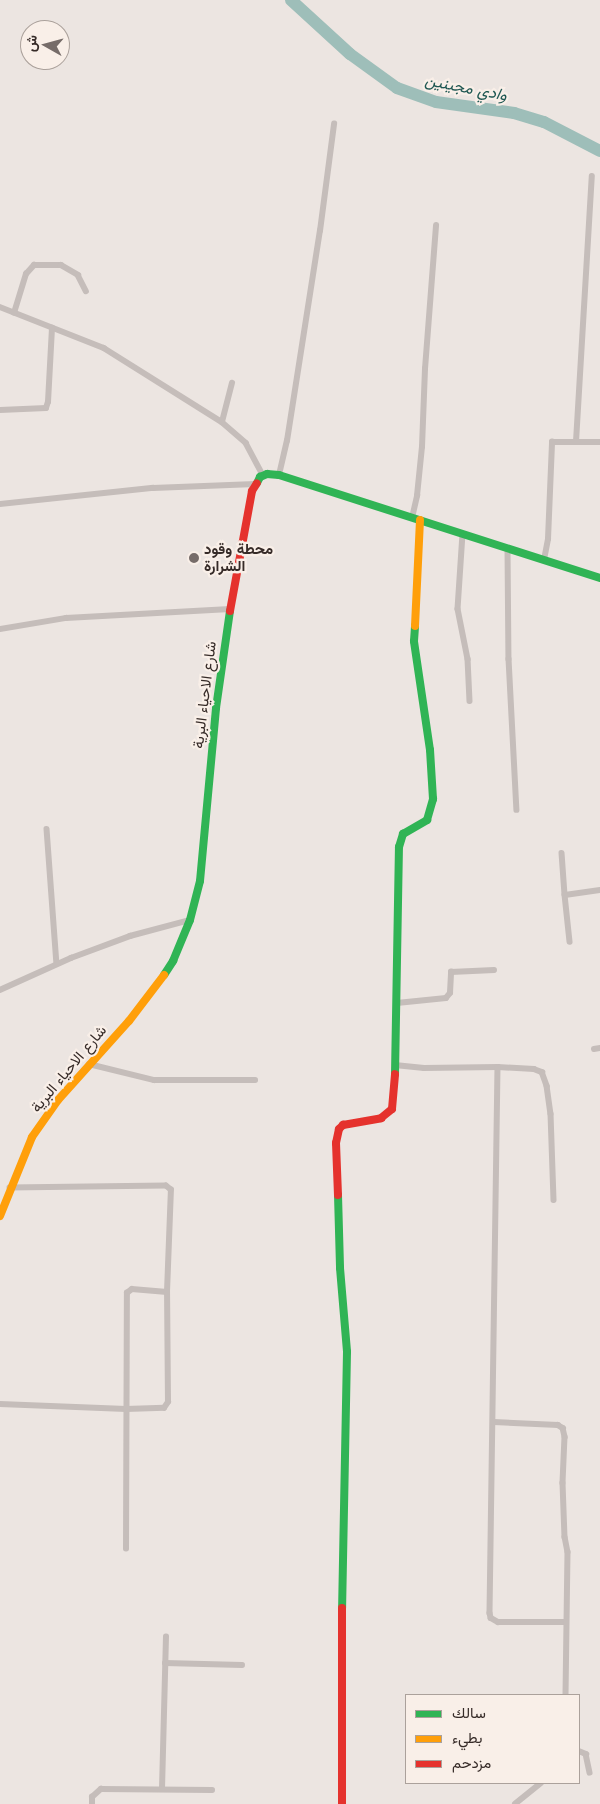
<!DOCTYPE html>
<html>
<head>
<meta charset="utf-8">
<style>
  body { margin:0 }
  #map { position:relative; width:600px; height:1804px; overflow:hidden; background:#ece5e1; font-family:Jost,Vazirmatn,sans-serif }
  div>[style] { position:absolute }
  .river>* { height:12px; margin:-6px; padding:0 6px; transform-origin:6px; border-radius:6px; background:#9ebeb9 }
  .street>* { height:5.5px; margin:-2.75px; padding:0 2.75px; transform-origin:2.75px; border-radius:2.75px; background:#c5bdba }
  .fast>* { height:8px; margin:-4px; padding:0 4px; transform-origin:4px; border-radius:4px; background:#30b455 }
  .slow>* { height:8px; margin:-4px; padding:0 4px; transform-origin:4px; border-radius:4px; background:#ff9f0a }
  .jam>* { height:8px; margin:-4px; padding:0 4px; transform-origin:4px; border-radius:4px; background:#e5322d }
  .dots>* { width:14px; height:14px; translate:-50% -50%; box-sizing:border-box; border:2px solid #f9efe8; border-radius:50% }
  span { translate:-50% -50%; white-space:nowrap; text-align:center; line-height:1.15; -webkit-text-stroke:4.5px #f9efe8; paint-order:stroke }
  .poi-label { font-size:15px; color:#362b28; font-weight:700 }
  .left { translate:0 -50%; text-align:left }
  .street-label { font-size:15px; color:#362b28 }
  .water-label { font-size:16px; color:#1f5752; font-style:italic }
  .legend { position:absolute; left:405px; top:1694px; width:175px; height:90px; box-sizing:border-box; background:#f9efe8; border:1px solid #aba19b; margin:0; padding:6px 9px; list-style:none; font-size:15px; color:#362b28 }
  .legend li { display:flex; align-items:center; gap:10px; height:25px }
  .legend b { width:25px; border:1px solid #aba19b }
  .north { position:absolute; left:20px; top:20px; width:50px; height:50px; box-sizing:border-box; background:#f9efe8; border:1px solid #aba19b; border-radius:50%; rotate:277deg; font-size:14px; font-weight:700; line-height:20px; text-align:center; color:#362b28 }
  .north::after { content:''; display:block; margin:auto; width:18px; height:22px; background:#766c69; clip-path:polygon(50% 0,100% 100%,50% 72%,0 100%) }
</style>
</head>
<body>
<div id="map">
  <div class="river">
    <i style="left:291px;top:0;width:80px;rotate:42.5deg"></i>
    <i style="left:350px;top:54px;width:58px;rotate:35.9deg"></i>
    <i style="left:397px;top:88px;width:41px;rotate:19.7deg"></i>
    <i style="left:436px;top:102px;width:79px;rotate:8deg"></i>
    <i style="left:514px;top:113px;width:31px;rotate:17deg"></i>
    <i style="left:544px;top:122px;width:63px;rotate:27.4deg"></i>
  </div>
  <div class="street">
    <i style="left:0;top:307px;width:112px;rotate:21.5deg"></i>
    <i style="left:104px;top:348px;width:139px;rotate:32.1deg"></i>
    <i style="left:222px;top:422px;width:32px;rotate:41deg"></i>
    <i style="left:246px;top:443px;width:36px;rotate:62deg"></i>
    <i style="left:14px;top:313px;width:41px;rotate:-72.9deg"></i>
    <i style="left:26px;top:274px;width:12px;rotate:-48deg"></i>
    <i style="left:34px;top:265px;width:27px"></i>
    <i style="left:61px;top:265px;width:20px;rotate:30deg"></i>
    <i style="left:78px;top:275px;width:18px;rotate:63deg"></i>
    <i style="left:0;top:410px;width:46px;rotate:-2.5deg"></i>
    <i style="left:46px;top:408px;width:6px;rotate:-72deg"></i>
    <i style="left:48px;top:402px;width:74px;rotate:-86.9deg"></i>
    <i style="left:222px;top:422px;width:40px;rotate:-75.6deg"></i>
    <i style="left:576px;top:442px;width:266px;rotate:-86.6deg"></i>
    <i style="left:279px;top:475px;width:35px;rotate:-77deg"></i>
    <i style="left:287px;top:441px;width:213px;rotate:-81.1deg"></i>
    <i style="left:320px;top:231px;width:108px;rotate:-82.5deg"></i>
    <i style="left:0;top:504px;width:154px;rotate:-6deg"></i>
    <i style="left:153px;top:488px;width:102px;rotate:-2.2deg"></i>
    <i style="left:412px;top:518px;width:23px;rotate:-77deg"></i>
    <i style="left:417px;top:496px;width:49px;rotate:-84.2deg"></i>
    <i style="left:422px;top:447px;width:78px;rotate:-87.8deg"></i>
    <i style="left:425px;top:369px;width:144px;rotate:-85.6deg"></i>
    <i style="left:463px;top:534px;width:75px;rotate:93.8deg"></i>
    <i style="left:458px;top:609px;width:51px;rotate:78.7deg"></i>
    <i style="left:468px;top:659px;width:42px;rotate:87.3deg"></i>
    <i style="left:508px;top:549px;width:110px;rotate:89.5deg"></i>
    <i style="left:509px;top:659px;width:151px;rotate:87deg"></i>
    <i style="left:544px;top:560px;width:21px;rotate:-79deg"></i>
    <i style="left:548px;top:539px;width:97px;rotate:-87.6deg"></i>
    <i style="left:552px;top:442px;width:48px"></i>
    <i style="left:0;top:629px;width:67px;rotate:-9.5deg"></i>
    <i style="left:66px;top:618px;width:164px;rotate:-3.1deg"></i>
    <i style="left:47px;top:829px;width:135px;rotate:85.8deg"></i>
    <i style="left:562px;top:853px;width:42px;rotate:85.9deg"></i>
    <i style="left:565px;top:895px;width:35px;rotate:-8deg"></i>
    <i style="left:565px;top:895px;width:47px;rotate:83.9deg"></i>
    <i style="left:0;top:990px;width:78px;rotate:-24.3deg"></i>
    <i style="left:71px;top:958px;width:63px;rotate:-20.4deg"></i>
    <i style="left:130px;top:936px;width:62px;rotate:-14.9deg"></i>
    <i style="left:397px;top:1003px;width:49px;rotate:-5.8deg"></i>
    <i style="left:446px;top:998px;width:6px;rotate:-51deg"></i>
    <i style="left:450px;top:993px;width:21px;rotate:-87deg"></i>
    <i style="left:451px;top:972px;width:43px;rotate:-2.7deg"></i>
    <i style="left:594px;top:1049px;width:6px;rotate:-9deg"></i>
    <i style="left:89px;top:1064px;width:67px;rotate:13.8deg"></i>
    <i style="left:154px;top:1080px;width:101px"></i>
    <i style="left:395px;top:1065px;width:29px;rotate:6deg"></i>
    <i style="left:424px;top:1068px;width:74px;rotate:-0.8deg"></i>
    <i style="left:498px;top:1067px;width:36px;rotate:3deg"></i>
    <i style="left:534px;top:1069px;width:9px;rotate:21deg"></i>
    <i style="left:542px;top:1072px;width:15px;rotate:70deg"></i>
    <i style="left:547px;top:1086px;width:28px;rotate:82deg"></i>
    <i style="left:551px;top:1114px;width:86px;rotate:88deg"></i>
    <i style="left:498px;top:1067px;width:546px;rotate:90.84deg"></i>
    <i style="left:490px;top:1613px;width:5px;rotate:79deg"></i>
    <i style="left:491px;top:1618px;width:8px;rotate:30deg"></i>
    <i style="left:498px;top:1622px;width:68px"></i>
    <i style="left:0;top:1404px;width:126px;rotate:2.3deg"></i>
    <i style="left:126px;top:1409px;width:38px;rotate:-2deg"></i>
    <i style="left:164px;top:1408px;width:7px;rotate:-56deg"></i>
    <i style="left:168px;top:1402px;width:110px;rotate:-90.5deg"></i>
    <i style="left:167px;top:1292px;width:102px;rotate:-87.8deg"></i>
    <i style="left:171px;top:1190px;width:6px;rotate:-141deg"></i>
    <i style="left:166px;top:1186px;width:156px;rotate:179.3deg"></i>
    <i style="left:494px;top:1422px;width:64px;rotate:2.7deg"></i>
    <i style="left:558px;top:1425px;width:6px;rotate:31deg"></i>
    <i style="left:563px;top:1428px;width:9px;rotate:77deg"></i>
    <i style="left:565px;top:1437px;width:46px;rotate:92.5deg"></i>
    <i style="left:563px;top:1483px;width:54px;rotate:87.9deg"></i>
    <i style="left:565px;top:1537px;width:15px;rotate:79deg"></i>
    <i style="left:568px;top:1552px;width:143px;rotate:90.8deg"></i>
    <i style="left:126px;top:1549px;width:256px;rotate:-89.8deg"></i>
    <i style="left:127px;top:1293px;width:6px;rotate:-39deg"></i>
    <i style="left:132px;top:1289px;width:35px;rotate:5deg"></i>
    <i style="left:165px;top:1663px;width:77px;rotate:1.5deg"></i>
    <i style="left:579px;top:1751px;width:8px;rotate:23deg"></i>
    <i style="left:586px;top:1754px;width:19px;rotate:78deg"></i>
    <i style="left:162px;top:1789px;width:152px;rotate:-88.5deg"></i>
    <i style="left:92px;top:1804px;width:7px;rotate:-90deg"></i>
    <i style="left:92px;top:1797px;width:12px;rotate:-42deg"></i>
    <i style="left:101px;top:1789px;width:111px;rotate:0.5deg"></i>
    <i style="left:515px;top:1804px;width:33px;rotate:-39deg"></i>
  </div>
  <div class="fast">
    <i style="left:257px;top:483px;width:7px;rotate:-63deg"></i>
    <i style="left:260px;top:477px;width:8px;rotate:-23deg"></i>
    <i style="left:267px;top:474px;width:12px;rotate:5deg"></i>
    <i style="left:279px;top:475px;width:337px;rotate:17.8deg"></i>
    <i style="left:164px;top:975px;width:17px;rotate:-57deg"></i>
    <i style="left:173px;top:961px;width:44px;rotate:-67.5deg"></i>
    <i style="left:190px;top:920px;width:40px;rotate:-75.6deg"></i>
    <i style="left:200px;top:881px;width:174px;rotate:-84.7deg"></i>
    <i style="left:216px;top:708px;width:98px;rotate:-81.8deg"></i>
    <i style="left:395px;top:1074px;width:227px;rotate:-89deg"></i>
    <i style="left:399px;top:847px;width:14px;rotate:-73deg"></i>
    <i style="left:403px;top:834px;width:28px;rotate:-30deg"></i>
    <i style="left:427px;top:820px;width:22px;rotate:-74deg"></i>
    <i style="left:433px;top:799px;width:49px;rotate:-93.5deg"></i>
    <i style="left:430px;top:750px;width:110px;rotate:-98.4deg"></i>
    <i style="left:414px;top:641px;width:15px;rotate:-86deg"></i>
    <i style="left:338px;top:1195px;width:73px;rotate:88.4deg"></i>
    <i style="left:340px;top:1268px;width:84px;rotate:85.2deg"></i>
    <i style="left:347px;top:1352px;width:256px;rotate:91.1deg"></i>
  </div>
  <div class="slow">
    <i style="left:415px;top:626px;width:106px;rotate:-87.3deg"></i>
    <i style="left:0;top:1216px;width:85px;rotate:-67.9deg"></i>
    <i style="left:32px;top:1137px;width:45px;rotate:-54.9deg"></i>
    <i style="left:58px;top:1100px;width:106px;rotate:-48.1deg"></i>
    <i style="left:129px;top:1021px;width:58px;rotate:-52.7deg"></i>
  </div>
  <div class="jam">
    <i style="left:230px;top:611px;width:122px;rotate:-79.6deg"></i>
    <i style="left:252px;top:491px;width:9px;rotate:-58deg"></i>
    <i style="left:338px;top:1195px;width:52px;rotate:-92.2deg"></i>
    <i style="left:336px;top:1143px;width:14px;rotate:-78deg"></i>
    <i style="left:339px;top:1129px;width:6px;rotate:-45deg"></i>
    <i style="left:343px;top:1125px;width:39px;rotate:-10deg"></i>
    <i style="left:381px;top:1118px;width:14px;rotate:-39deg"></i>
    <i style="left:392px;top:1109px;width:35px;rotate:-85deg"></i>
    <i style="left:342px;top:1608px;width:196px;rotate:90deg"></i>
  </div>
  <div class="dots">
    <i style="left:194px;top:558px;background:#766c69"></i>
  </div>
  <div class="poi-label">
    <span class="left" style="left:204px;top:558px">محطة وقود<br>الشرارة</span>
  </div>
  <div class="street-label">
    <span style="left:205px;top:695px;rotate:-83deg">شارع الاحياء البرية</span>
    <span style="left:69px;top:1069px;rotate:-50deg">شارع الاحياء البرية</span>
  </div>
  <div class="water-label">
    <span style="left:466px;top:88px;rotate:11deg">وادي مجينين</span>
  </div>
  <ul class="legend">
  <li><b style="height:6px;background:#30b455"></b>سالك</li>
  <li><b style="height:6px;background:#ff9f0a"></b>بطيء</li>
  <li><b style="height:6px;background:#e5322d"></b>مزدحم</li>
  </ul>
  <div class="north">ش</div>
</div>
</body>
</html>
